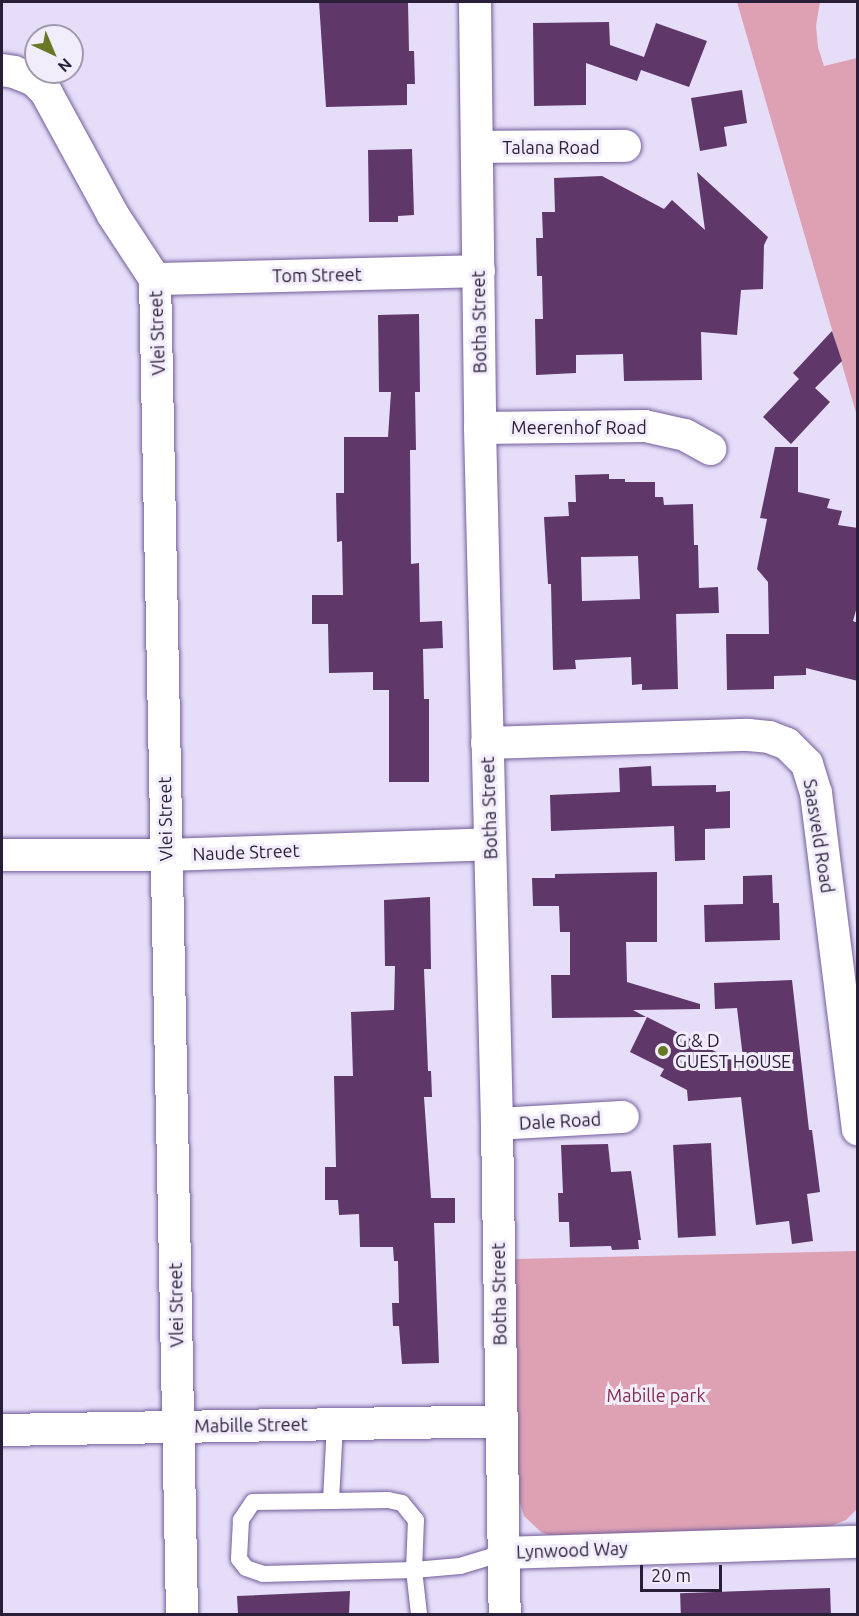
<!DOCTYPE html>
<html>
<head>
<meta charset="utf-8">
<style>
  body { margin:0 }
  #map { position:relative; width:859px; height:1616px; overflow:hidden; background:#e6def9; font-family:Ubuntu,sans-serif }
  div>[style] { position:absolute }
  .green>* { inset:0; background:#dea1b3 }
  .building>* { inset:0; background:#5f3769; transform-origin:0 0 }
  .roads { filter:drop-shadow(0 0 2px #735e9a) drop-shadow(0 0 2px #735e9a) }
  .service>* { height:16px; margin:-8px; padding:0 8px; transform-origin:8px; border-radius:8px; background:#fff }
  .minor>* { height:32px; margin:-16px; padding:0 16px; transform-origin:16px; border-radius:16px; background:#fff }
  .dots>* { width:16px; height:16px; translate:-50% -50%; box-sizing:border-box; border:3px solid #f2edfb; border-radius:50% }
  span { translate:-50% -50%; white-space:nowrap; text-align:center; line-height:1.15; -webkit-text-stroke:6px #f2edfb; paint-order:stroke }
  .street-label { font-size:18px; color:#281e38 }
  .poi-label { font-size:18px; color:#281e38 }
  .left { translate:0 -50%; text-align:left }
  .park-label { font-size:18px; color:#822b4d }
  .frame { position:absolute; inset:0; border:3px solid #281e38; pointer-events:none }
  .north { position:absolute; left:24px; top:24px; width:60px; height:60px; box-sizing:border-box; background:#f2edfb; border:2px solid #a19aad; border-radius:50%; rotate:136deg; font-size:16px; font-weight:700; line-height:24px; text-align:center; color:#281e38 }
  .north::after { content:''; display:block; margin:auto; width:21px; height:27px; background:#687826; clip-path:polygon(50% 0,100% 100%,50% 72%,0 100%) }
  .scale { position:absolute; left:640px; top:1565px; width:82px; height:27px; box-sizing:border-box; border:3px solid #281e38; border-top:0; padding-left:8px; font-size:18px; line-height:21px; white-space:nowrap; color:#281e38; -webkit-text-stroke:4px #f2edfb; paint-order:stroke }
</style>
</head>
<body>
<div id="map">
  <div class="green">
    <i style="clip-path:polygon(737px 2px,820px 2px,816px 26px,818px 47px,824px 66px,857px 58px,857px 416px)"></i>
    <i style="clip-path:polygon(857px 1251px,857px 1509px,846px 1520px,828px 1527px,554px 1537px,541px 1532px,524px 1516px,518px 1497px,514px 1259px)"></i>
  </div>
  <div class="building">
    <i style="clip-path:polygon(319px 2px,408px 2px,409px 51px,414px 51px,415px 84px,407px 84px,407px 105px,326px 107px)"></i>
    <i style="clip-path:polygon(609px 22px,610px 45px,644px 57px,656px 23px,707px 41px,689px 87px,641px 70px,637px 81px,586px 63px,586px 105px,534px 106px,533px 23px)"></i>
    <i style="clip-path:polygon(742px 90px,747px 123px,724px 127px,727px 146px,700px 151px,691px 98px)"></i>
    <i style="clip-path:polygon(412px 149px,414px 215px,398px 216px,398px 222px,369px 222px,368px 150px)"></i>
    <i style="clip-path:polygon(697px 172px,768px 237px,764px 245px,763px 289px,741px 290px,737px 335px,701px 332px,702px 380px,624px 381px,623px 354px,576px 355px,576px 373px,536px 375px,535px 319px,543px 319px,542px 276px,537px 276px,536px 238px,543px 238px,542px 212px,555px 212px,554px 178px,602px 176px,664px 209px,672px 200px,705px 230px)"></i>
    <i style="clip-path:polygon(419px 314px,420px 392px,415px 392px,416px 450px,410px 450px,411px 564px,419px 563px,420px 622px,442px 621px,443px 648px,423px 649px,424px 699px,429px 699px,429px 782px,389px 782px,389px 690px,373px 690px,373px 672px,329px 673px,328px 624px,312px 624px,312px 595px,343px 595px,342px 541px,337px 542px,336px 493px,344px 493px,344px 437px,388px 437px,391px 392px,379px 392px,378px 315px)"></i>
    <i style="clip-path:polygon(832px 331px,842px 361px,815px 388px,830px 402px,791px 444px,763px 417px,799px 379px,793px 373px)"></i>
    <i style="clip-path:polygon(775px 447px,798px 447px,798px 492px,830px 499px,827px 508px,842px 511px,838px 525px,858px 528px,858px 603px,853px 621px,858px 623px,858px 681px,806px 668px,806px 675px,774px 676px,774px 689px,727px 690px,726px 634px,769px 634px,768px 582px,757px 569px,767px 519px,760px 518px)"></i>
    <i style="clip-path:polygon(evenodd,609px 474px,609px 479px,625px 479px,625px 482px,655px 482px,655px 497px,663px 497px,664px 505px,693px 504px,694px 545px,698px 545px,699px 588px,718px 587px,719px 613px,676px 614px,678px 689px,642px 690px,642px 684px,632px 685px,631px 657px,575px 660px,576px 669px,553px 670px,551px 584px,548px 584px,544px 517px,569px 516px,568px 502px,576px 502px,575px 475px,609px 474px,638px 556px,640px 599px,582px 601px,581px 557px,638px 556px)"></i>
    <i style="clip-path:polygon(651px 766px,652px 786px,716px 785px,716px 792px,730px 791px,730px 828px,705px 829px,705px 860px,675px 861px,674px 826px,551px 831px,550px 795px,620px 792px,619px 768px)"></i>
    <i style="clip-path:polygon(657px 872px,657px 942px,626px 942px,627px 982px,700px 1004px,700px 1009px,633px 1010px,646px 1017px,552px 1018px,551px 975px,570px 975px,570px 932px,560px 932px,559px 906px,533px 906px,532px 878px,555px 878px,555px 874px)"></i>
    <i style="clip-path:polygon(772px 875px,773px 903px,779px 903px,780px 940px,705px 942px,704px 905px,743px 904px,743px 876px)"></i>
    <i style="clip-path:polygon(430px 897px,431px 969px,424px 969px,428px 1071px,431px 1071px,432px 1097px,424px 1097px,431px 1198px,455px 1198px,455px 1223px,434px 1223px,439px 1363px,402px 1364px,399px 1326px,393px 1326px,392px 1303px,399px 1303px,398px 1261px,394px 1261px,393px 1247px,360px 1247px,359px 1214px,339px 1215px,338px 1200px,325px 1200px,325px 1167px,336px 1167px,334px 1076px,353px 1076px,351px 1012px,394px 1010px,395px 966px,385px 966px,384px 900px)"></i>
    <i style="clip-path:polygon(792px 980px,809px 1130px,812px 1130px,820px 1192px,807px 1194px,813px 1241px,792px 1244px,789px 1221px,756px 1225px,741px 1097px,688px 1101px,687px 1090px,660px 1076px,664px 1069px,630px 1052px,647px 1017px,744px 1066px,737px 1008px,715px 1009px,714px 983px)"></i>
    <i style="left:711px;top:1143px;width:93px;height:38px;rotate:87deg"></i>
    <i style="clip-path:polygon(608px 1144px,611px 1172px,631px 1171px,641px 1240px,638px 1240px,639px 1249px,612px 1250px,611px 1246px,570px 1247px,569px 1222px,559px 1222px,558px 1193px,563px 1193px,561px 1145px)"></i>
    <i style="left:830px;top:1588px;width:26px;height:150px;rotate:88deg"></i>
    <i style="clip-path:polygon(350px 1591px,349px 1614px,238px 1614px,237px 1596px)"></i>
  </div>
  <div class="roads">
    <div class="service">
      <i style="left:335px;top:1424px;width:77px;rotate:93deg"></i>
      <i style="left:331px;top:1501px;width:57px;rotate:-1deg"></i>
      <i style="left:388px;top:1500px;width:14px;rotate:12deg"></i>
      <i style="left:402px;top:1503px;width:22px;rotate:51deg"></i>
      <i style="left:416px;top:1520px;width:50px;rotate:92.3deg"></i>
      <i style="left:414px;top:1570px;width:44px;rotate:83.5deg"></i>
      <i style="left:331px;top:1501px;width:78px;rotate:179.3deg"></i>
      <i style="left:253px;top:1502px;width:22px;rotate:124deg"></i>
      <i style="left:241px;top:1520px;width:39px;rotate:93deg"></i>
      <i style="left:239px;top:1559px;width:11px;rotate:52deg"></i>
      <i style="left:246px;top:1568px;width:18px;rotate:19deg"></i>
      <i style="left:263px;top:1574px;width:151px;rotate:-1.5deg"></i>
      <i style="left:414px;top:1570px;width:46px;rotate:-5deg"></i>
      <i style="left:460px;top:1566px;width:45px;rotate:-16.8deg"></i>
    </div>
    <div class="minor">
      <i style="left:475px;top:2px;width:426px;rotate:89.3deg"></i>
      <i style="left:480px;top:428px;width:696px;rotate:88.6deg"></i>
      <i style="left:497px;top:1124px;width:490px;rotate:89.1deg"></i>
      <i style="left:2px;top:70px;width:12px;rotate:9deg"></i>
      <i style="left:14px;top:72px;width:22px;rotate:22deg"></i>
      <i style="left:34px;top:80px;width:17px;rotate:45deg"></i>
      <i style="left:46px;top:92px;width:140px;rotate:61.4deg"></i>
      <i style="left:113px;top:215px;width:77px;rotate:56.7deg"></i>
      <i style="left:155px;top:279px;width:1335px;rotate:88.84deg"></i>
      <i style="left:477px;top:147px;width:148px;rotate:-0.4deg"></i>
      <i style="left:155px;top:279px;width:324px;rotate:-1.4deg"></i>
      <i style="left:480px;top:428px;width:165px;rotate:-0.7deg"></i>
      <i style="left:645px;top:426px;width:41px;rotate:12.7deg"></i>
      <i style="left:685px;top:435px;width:29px;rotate:29deg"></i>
      <i style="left:487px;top:743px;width:261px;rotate:-1.8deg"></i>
      <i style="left:748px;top:735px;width:21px;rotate:5deg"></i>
      <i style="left:769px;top:737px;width:19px;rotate:21deg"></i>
      <i style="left:787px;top:744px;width:28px;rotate:45deg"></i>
      <i style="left:807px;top:764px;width:30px;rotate:73deg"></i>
      <i style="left:816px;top:793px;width:339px;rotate:82.9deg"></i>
      <i style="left:2px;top:855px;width:164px"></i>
      <i style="left:166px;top:855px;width:324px;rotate:-1.9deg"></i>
      <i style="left:497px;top:1124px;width:126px;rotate:-3.2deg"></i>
      <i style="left:2px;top:1430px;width:499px;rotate:-1deg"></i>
      <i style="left:503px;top:1553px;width:355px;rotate:-1.8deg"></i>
    </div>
  </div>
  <div class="dots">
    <i style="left:663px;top:1051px;background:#687826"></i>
  </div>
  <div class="street-label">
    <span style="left:551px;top:147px">Talana Road</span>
    <span style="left:317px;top:275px;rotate:-1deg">Tom Street</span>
    <span style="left:479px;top:322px;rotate:-91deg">Botha Street</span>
    <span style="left:157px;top:333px;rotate:-92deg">Vlei Street</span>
    <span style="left:579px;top:427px">Meerenhof Road</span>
    <span style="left:489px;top:808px;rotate:-92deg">Botha Street</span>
    <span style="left:165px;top:819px;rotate:-91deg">Vlei Street</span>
    <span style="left:819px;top:836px;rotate:81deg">Saasveld Road</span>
    <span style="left:246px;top:852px;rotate:-2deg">Naude Street</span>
    <span style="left:560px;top:1121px;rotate:-3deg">Dale Road</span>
    <span style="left:499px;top:1294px;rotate:-91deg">Botha Street</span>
    <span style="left:176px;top:1305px;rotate:-91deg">Vlei Street</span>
    <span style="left:251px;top:1425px;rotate:-1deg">Mabille Street</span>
    <span style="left:572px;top:1550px;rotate:-2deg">Lynwood Way</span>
  </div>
  <div class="poi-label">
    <span class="left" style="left:675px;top:1051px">G &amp; D<br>GUEST HOUSE</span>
  </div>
  <div class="park-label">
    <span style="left:656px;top:1395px">Mabille park</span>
  </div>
  <div class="frame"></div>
  <div class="north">N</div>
  <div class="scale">20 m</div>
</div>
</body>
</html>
